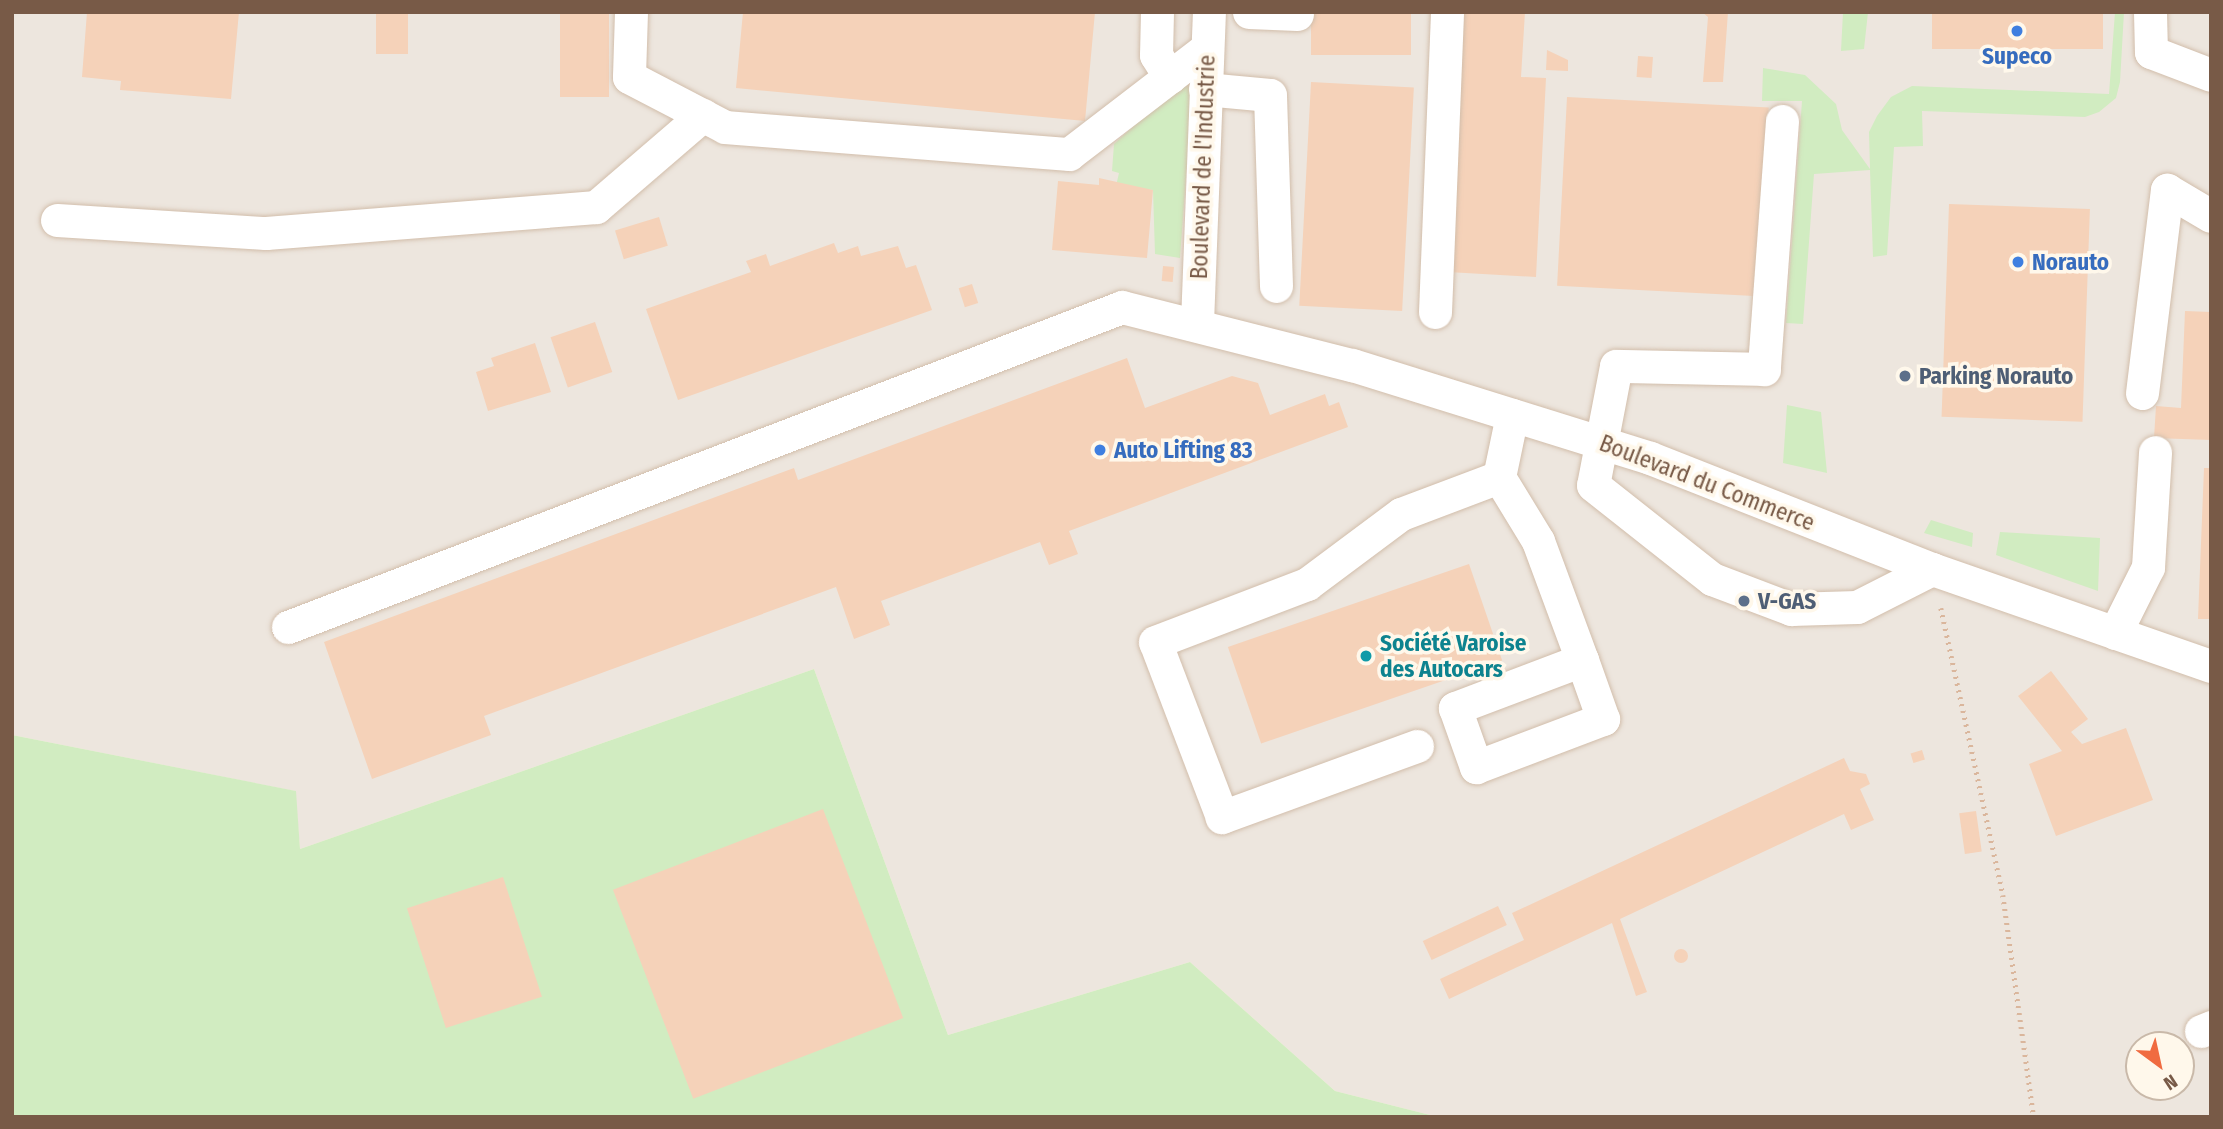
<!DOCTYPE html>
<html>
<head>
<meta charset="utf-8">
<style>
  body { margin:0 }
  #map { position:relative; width:2223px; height:1129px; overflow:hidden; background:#fef4e3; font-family:"Fira Sans Condensed",sans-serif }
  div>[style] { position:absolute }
  .industrial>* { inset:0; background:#ede6de }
  .green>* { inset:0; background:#d1ecc1 }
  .building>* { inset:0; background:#f5d2b9; transform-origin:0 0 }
  .round { border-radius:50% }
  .path>* { height:4.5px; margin-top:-2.25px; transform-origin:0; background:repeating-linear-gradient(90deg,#dab69c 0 2px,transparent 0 7px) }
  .roads { filter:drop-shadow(0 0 2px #d2beab) drop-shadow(0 0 2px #d2beab) }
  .minor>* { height:33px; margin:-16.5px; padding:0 16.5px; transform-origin:16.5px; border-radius:16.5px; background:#fff }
  .dots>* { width:19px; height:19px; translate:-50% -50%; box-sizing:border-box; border:4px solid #fff8eb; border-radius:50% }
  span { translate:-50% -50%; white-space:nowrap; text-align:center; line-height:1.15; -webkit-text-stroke:7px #fff8eb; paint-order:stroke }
  .shop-label { font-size:23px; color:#366cbe; font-weight:700 }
  .left { translate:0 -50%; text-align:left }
  .street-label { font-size:23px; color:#785a47 }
  .service-label { font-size:23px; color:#4e5e75; font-weight:700 }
  .culture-label { font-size:23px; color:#0d838f; font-weight:700 }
  .frame { position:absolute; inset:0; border:14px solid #785a47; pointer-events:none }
  .north { position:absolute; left:2125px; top:1031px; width:70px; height:70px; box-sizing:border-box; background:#fff8eb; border:2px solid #c9b9a9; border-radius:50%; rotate:147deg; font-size:19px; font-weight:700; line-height:28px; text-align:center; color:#785a47 }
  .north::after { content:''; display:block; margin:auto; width:24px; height:32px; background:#f06b40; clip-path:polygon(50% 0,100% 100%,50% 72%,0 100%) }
</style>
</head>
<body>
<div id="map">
  <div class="industrial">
    <i style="clip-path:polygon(evenodd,12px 12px,2211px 12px,2211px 1117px,1438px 1117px,1335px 1091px,1190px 962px,948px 1035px,814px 669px,300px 849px,295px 791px,12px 735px,12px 12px,2139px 1045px,2181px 1045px,2181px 1087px,2139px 1087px,2139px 1045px)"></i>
  </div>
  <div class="green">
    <i style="clip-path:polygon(1843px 12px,1868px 12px,1864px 49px,1841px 51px)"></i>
    <i style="clip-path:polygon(2115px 12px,2124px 12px,2120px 82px,2116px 98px,2099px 112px,2085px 117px,1922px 111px,1923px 146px,1894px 147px,1887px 255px,1873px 257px,1870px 170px,1814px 174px,1803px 324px,1786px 323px,1802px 101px,1762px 101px,1763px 68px,1805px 75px,1836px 104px,1842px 130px,1870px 169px,1869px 132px,1877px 116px,1891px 97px,1912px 86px,2109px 94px)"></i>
    <i style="clip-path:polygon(1184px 80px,1193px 82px,1180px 258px,1155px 254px,1153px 190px,1116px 186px,1119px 173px,1112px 171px,1114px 144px)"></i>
    <i style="clip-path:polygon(1787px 405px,1821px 412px,1827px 473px,1783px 463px)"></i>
    <i style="clip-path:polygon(1931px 520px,1973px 533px,1972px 547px,1924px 533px)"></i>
    <i style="clip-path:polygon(2000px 532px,2100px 538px,2098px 591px,1996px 555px)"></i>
    <i style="clip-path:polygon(814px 669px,948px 1035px,1190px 962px,1335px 1091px,1438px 1117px,12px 1117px,12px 735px,296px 791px,300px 849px)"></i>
  </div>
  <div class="building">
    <i style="clip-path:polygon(87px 12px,239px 12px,231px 99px,120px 90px,121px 81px,82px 77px)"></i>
    <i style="left:376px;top:12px;width:32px;height:42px"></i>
    <i style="left:560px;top:12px;width:49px;height:85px"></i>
    <i style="clip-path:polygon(743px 12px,1095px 12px,1085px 121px,736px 88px)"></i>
    <i style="left:1311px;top:12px;width:100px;height:43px"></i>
    <i style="clip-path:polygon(1456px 12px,1525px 12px,1521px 77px,1546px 78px,1536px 277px,1448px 272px)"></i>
    <i style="clip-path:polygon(1702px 12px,1728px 12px,1723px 82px,1703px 82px,1708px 17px)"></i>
    <i style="left:1932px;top:12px;width:171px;height:37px"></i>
    <i style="clip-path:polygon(1547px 50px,1568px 60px,1568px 71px,1546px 70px)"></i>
    <i style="left:1638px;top:56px;width:15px;height:21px;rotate:4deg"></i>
    <i style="left:1311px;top:82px;width:103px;height:224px;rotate:3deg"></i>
    <i style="left:1567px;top:97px;width:202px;height:189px;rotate:3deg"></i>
    <i style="clip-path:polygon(1099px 178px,1153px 190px,1147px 258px,1052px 250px,1058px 181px,1099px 185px)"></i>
    <i style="left:1949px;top:204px;width:141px;height:213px;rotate:2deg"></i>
    <i style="left:659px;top:217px;width:30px;height:46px;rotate:73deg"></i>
    <i style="clip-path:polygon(834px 243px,838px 253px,858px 246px,861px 256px,898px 246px,906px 268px,916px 265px,932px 310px,678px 400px,646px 309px,751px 272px,746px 261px,766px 254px,770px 266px)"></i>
    <i style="left:1163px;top:266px;width:11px;height:15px;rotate:5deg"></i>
    <i style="left:972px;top:284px;width:20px;height:14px;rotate:72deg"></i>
    <i style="clip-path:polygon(2185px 311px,2211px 312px,2211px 440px,2154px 438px,2156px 406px,2181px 408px)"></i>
    <i style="left:595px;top:322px;width:53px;height:47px;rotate:71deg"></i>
    <i style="clip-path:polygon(535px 343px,551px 392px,488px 411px,476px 372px,494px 366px,491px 358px)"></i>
    <i style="clip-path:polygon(1127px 358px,1145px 408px,1232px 376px,1258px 383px,1270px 415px,1325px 394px,1329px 406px,1339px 402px,1348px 427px,1069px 531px,1078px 554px,1049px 565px,1040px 542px,881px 601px,890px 625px,854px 639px,836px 587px,484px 716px,491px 735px,372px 779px,324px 642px,794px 468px,798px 480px)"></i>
    <i style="clip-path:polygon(2204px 468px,2211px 468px,2211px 619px,2198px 619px)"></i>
    <i style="left:1469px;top:564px;width:102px;height:255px;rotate:71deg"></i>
    <i style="clip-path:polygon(2051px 671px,2088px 719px,2071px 732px,2082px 744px,2126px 728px,2153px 800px,2056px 836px,2029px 764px,2062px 751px,2018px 696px)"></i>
    <i style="left:1922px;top:750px;width:10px;height:12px;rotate:73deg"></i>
    <i style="clip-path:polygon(1844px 758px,1850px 771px,1866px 774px,1870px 784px,1860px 789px,1874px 820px,1851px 830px,1844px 814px,1620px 919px,1647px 992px,1636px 996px,1612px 923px,1449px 999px,1440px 979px,1524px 940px,1512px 913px)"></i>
    <i style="left:823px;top:809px;width:224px;height:225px;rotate:69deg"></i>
    <i style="left:1976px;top:811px;width:41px;height:17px;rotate:82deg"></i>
    <i style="left:503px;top:877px;width:126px;height:101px;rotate:72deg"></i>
    <i style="left:1498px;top:906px;width:21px;height:83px;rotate:65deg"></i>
    <i class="round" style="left:1674px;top:949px;width:14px;height:14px"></i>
  </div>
  <div class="path">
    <i style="left:1941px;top:608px;width:294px;rotate:77.8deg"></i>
    <i style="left:2003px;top:895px;width:224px;rotate:82.1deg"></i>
  </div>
  <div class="roads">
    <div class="minor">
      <i style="left:631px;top:12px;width:65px;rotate:91.8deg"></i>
      <i style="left:629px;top:77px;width:108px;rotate:27.5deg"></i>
      <i style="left:725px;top:127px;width:345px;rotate:4.5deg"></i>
      <i style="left:1069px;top:154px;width:174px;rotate:-37.5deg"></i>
      <i style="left:1157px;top:12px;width:43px;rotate:91.3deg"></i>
      <i style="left:1156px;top:55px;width:26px;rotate:58deg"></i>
      <i style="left:1249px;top:12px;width:48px;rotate:2.4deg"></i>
      <i style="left:2150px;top:12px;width:40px;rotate:88.6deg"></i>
      <i style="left:2151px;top:52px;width:64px;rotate:21deg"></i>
      <i style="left:1205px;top:89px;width:65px;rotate:5.3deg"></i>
      <i style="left:1270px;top:95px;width:191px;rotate:88.2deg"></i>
      <i style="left:1782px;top:121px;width:249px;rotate:94.2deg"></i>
      <i style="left:1764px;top:369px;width:148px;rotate:-178.8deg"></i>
      <i style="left:1616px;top:366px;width:121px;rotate:100.9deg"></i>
      <i style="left:1593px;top:485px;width:152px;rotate:38.3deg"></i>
      <i style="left:1712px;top:579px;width:85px;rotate:20.8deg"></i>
      <i style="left:1791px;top:609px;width:66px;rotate:-1.7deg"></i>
      <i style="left:1857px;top:607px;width:84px;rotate:-26.9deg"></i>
      <i style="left:57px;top:220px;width:209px;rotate:3.6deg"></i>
      <i style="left:266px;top:233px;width:331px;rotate:-4.5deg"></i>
      <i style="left:596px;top:207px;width:141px;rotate:-40.7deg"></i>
      <i style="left:1435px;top:312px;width:300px;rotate:-87.7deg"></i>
      <i style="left:1197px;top:323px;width:311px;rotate:-87.8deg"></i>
      <i style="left:2142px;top:393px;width:205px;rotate:-83deg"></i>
      <i style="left:2167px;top:190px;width:51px;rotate:30.6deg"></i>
      <i style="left:1512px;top:415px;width:63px;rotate:101.8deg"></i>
      <i style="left:1499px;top:477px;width:75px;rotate:58.6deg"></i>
      <i style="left:1538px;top:541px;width:127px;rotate:69.7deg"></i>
      <i style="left:1582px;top:660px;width:136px;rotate:159.3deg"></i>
      <i style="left:1455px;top:708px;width:63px;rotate:70.4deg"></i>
      <i style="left:1476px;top:767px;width:136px;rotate:-20.7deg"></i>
      <i style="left:1603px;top:719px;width:63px;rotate:-109.6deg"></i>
      <i style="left:288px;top:627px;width:893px;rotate:-20.99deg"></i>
      <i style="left:1122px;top:307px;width:237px;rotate:14.2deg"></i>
      <i style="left:1352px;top:365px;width:312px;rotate:17.3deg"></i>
      <i style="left:1650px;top:458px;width:303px;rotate:21.5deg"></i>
      <i style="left:1932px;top:569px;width:295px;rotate:19.2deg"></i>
      <i style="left:2115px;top:633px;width:74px;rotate:-63.4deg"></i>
      <i style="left:2148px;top:567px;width:115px;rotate:-86.5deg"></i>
      <i style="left:1417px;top:746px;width:208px;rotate:160deg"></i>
      <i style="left:1222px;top:817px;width:187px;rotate:-110.9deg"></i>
      <i style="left:1155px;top:642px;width:163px;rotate:-20.9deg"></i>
      <i style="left:1307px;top:584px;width:117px;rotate:-36.7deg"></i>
      <i style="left:1401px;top:514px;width:105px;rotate:-20.7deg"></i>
      <i style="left:2201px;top:1031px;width:11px;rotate:-22deg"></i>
    </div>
  </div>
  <div class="dots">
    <i style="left:2017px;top:31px;background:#3f7fe0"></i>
    <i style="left:2018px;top:262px;background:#3f7fe0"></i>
    <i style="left:1905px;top:376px;background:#5c6f8a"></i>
    <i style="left:1100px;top:450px;background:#3f7fe0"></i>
    <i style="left:1744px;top:601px;background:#5c6f8a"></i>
    <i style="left:1366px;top:656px;background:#0f9aa8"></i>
  </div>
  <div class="shop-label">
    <span style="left:2017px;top:56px">Supeco</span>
    <span class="left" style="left:2032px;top:262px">Norauto</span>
    <span class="left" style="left:1114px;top:450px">Auto Lifting 83</span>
  </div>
  <div class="street-label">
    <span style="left:1203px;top:167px;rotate:-88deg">Boulevard de l'Industrie</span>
    <span style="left:1707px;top:483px;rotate:21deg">Boulevard du Commerce</span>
  </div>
  <div class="service-label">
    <span class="left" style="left:1919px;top:376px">Parking Norauto</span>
    <span class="left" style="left:1758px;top:601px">V-GAS</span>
  </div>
  <div class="culture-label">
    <span class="left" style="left:1380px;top:656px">Société Varoise<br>des Autocars</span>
  </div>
  <div class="frame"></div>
  <div class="north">N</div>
</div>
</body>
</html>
